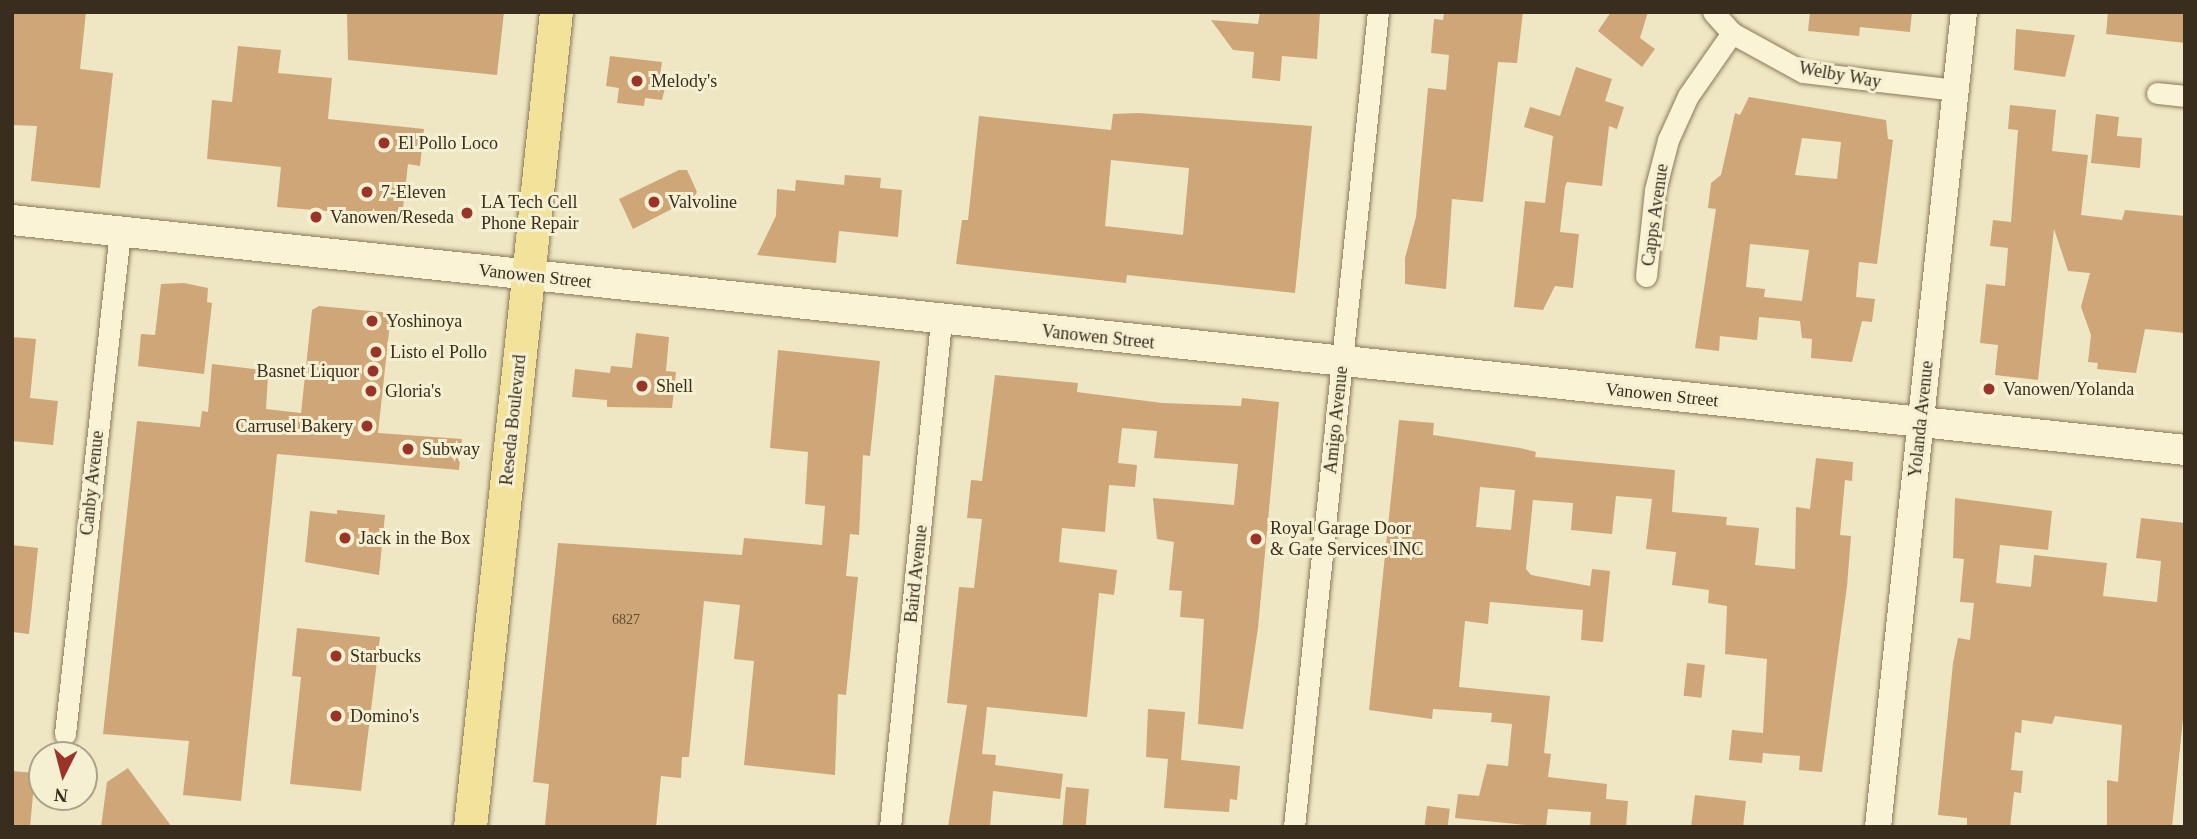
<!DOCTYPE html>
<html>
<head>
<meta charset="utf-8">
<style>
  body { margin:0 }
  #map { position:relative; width:2197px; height:839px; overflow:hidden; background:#efe7c3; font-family:"Times New Roman",serif }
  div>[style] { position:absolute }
  .building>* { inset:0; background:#cea678; transform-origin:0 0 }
  .roads { filter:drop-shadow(0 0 2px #8a7959) drop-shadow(0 0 2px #8a7959) }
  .minor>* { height:21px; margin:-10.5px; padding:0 10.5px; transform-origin:10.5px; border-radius:10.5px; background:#faf3d6 }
  .tertiary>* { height:26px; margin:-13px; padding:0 13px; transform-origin:13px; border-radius:13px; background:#faf3d6 }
  .secondary>* { height:30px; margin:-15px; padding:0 15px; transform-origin:15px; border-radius:15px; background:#faf3d6 }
  .primary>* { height:33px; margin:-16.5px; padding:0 16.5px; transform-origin:16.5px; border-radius:16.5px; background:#f3e29a }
  .dots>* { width:19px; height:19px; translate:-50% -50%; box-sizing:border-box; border:4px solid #f6f0d3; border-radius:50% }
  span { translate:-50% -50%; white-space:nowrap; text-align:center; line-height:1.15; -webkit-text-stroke:6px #f6f0d3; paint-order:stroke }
  .number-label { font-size:14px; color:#5e4c34 }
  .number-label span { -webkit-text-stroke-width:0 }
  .street-label { font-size:18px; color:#392e1e }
  .poi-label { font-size:18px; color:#392e1e }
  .left { translate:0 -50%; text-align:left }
  .right { translate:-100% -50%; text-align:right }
  .frame { position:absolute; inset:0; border:14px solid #392e1e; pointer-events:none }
  .north { position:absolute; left:28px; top:741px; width:70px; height:70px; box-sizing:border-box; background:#f6f0d3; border:2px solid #aaa28b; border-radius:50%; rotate:186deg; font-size:19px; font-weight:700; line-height:28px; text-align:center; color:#392e1e }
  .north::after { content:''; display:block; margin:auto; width:24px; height:32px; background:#9a3428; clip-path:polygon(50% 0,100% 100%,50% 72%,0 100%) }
</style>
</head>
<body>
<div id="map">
  <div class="building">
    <i style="clip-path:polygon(12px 12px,86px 12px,80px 69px,113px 73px,100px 188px,31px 181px,37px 126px,12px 125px)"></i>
    <i style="clip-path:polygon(347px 12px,504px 12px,497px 75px,348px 60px)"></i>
    <i style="clip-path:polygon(1260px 12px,1320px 12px,1317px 59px,1282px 56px,1280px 81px,1252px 78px,1254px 52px,1233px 50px,1211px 20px,1258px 24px)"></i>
    <i style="clip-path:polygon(1444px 12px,1523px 12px,1517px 63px,1498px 62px,1483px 202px,1452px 199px,1446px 289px,1405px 284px,1405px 258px,1416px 217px,1428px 88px,1446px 90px,1449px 55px,1431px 53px,1434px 19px,1443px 20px)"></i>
    <i style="clip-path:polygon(1611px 12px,1648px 12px,1640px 38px,1655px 49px,1642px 67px,1598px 31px)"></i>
    <i style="clip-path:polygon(1810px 12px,1912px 12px,1910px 32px,1860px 27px,1859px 36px,1808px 31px)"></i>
    <i style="clip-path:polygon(2108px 12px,2185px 12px,2185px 43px,2106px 34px)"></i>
    <i style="clip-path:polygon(2016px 29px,2075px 35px,2065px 77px,2014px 70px)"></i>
    <i style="clip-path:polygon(238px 46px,281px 50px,278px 73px,332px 78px,328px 119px,424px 129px,420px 166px,408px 164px,402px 217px,277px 207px,281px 167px,207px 159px,212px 100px,232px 102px)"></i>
    <i style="clip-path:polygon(610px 56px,662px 62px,660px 75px,668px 76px,662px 100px,645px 98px,644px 106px,617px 103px,619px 88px,606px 86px)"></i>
    <i style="clip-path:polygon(1576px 67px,1612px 79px,1605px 101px,1624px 107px,1617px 129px,1609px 126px,1602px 186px,1567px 182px,1565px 187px,1560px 232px,1579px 234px,1573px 288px,1555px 286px,1543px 310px,1514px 307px,1525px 201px,1545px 203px,1553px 136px,1524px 127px,1530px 107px,1560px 116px)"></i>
    <i style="clip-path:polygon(evenodd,1749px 97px,1886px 120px,1888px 139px,1893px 140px,1877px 264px,1859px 262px,1856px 297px,1875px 299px,1872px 322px,1862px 321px,1852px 362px,1811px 358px,1812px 339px,1802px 338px,1800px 321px,1759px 317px,1757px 340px,1720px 336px,1719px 351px,1695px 348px,1716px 209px,1708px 208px,1711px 183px,1721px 175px,1735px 113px,1740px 115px,1749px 97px,1802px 138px,1841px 142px,1837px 179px,1795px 175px,1802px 138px,1749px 97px,1750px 244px,1809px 250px,1802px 301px,1764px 297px,1765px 289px,1746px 287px,1750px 244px)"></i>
    <i style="clip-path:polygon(2010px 105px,2056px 110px,2052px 151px,2088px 155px,2081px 215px,2122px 220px,2125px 210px,2185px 216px,2185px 333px,2145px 329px,2136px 373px,2097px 369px,2098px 363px,2088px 362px,2091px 335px,2081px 307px,2090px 273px,2068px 271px,2054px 229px,2038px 380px,1995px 375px,1998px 345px,1980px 343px,1986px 284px,2005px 286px,2008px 248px,1990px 246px,1993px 220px,2011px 222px,2018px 130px,2008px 129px)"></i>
    <i style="clip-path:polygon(evenodd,1138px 113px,1312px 126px,1295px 293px,1127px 275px,1126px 283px,956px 264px,962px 220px,968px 220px,979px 116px,1111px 130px,1113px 114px,1138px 113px,1111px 160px,1189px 168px,1183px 235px,1105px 226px,1111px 160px)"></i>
    <i style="clip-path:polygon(2096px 114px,2119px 117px,2117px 136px,2142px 138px,2140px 168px,2091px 163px)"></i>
    <i style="clip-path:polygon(679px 170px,687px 170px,697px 192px,693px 198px,633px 229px,619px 199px)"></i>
    <i style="clip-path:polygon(845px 175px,881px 178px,880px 188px,902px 190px,898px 237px,839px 231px,836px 263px,757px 255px,776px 216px,777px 189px,795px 191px,796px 180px,844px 185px)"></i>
    <i style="clip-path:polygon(184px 283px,208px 288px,207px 302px,212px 303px,204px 374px,138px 366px,141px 334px,155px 335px,161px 284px)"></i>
    <i style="clip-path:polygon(319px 306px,391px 313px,378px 433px,462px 439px,459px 470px,277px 454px,241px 801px,183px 795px,189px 741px,103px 734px,137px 421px,200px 427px,202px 411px,208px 412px,212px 364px,263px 370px,268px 376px,266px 409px,301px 413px,312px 310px)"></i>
    <i style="clip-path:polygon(636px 333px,669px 337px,666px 371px,676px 372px,672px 408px,607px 407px,607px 400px,572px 397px,575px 369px,610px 373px,611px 366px,632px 368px)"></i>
    <i style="clip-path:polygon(12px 337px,36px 339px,30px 398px,58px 401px,53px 445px,12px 441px)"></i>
    <i style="clip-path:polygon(778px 350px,880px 361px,870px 456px,863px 455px,859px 535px,850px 534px,846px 576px,858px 577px,846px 695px,838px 694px,835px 775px,744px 765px,754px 661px,734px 659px,740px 605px,704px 601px,689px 757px,682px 757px,681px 778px,661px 776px,656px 827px,545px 825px,549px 784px,533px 782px,558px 543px,742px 555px,744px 538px,822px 545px,825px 506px,805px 504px,808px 452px,770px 448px)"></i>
    <i style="clip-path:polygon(995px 375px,1078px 383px,1077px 392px,1162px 403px,1241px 406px,1242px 398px,1279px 402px,1258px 628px,1243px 729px,1198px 724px,1204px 619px,1180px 617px,1182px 591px,1169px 590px,1174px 542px,1157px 539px,1153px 498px,1234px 505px,1238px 464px,1154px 458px,1157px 431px,1122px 428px,1118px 463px,1137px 465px,1135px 487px,1109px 485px,1105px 532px,1062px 528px,1059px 562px,1117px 570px,1114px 595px,1099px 593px,1087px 717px,987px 707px,982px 754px,996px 755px,995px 765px,1063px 774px,1060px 799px,993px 791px,990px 827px,948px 827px,967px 705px,947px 703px,959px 587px,974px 588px,982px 519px,967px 518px,971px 480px,982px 481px)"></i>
    <i style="clip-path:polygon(evenodd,1399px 420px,1434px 423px,1433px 435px,1520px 448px,1536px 452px,1535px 457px,1675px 470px,1672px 512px,1727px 517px,1726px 525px,1759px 528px,1755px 565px,1795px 569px,1796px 507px,1810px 509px,1816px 458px,1853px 462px,1852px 481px,1845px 480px,1840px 535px,1851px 536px,1847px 586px,1822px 772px,1799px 770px,1800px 756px,1763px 753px,1762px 763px,1729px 760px,1732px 730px,1763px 733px,1767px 659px,1725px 654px,1727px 606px,1708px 603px,1709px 590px,1672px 585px,1676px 552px,1646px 549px,1652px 499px,1616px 496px,1612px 534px,1571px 530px,1573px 503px,1533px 500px,1526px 569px,1531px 575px,1590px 586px,1592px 569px,1610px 571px,1603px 642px,1581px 640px,1583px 610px,1490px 602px,1488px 624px,1465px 621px,1459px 687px,1550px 696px,1544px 753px,1551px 754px,1548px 777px,1607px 784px,1606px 799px,1628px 801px,1626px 827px,1590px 827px,1591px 812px,1548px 809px,1546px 827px,1455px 818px,1458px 794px,1479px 796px,1487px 764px,1508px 766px,1512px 724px,1491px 722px,1492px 713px,1433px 709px,1432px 719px,1369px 710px,1399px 420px,1480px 487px,1515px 490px,1511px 530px,1476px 527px,1480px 487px)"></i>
    <i style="clip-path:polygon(1955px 498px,2052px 511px,2048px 550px,2000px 545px,1996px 583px,2031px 587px,2034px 555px,2107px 563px,2103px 596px,2157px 602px,2161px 561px,2136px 558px,2141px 518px,2185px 523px,2185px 699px,2172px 827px,2107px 827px,2107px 780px,2118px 782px,2122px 725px,2055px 716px,2052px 724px,2022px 720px,2021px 733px,2015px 732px,2011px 770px,2023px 771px,2021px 793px,2014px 792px,2010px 827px,1967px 827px,1967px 818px,1938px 815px,1953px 663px,1958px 638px,1970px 640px,1974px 603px,1960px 602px,1964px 559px,1953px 558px)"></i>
    <i style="clip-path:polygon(337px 510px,385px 515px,379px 575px,305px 562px,310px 511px,337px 514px)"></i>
    <i style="clip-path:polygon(12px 545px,38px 548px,29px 634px,12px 632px)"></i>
    <i style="clip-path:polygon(297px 628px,380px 637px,361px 791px,290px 784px,301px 677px,292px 676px)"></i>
    <i style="left:1687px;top:663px;width:18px;height:33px;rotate:6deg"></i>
    <i style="clip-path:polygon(1148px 709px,1185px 712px,1181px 760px,1240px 766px,1237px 800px,1230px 799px,1229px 812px,1164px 808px,1168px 759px,1146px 757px)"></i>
    <i style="clip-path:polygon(128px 768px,139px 783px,172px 827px,101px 827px,107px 782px)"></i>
    <i style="clip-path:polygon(12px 771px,35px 773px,30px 827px,12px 827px)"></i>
    <i style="left:1066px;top:787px;width:23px;height:40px;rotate:5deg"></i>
    <i style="clip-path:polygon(1695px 795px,1746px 801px,1743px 827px,1691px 827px)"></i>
    <i style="left:1427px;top:806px;width:23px;height:19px;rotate:7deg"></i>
  </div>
  <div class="roads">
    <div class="minor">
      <i style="left:1732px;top:33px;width:81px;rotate:28.8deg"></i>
      <i style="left:1803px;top:72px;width:154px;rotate:6.7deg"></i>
      <i style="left:2157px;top:93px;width:28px;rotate:6deg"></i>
      <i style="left:1646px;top:276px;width:86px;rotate:-84deg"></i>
      <i style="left:1655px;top:190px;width:52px;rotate:-75.4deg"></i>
      <i style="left:1668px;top:140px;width:48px;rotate:-65.6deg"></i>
      <i style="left:1688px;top:96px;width:77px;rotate:-55.1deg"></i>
      <i style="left:1732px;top:33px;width:28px;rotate:-132deg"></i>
      <i style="left:65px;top:734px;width:505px;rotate:-83.75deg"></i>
      <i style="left:890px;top:827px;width:509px;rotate:-84.24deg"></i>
      <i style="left:1294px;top:827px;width:819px;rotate:-84.12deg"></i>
    </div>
    <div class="tertiary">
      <i style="left:1878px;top:827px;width:820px;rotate:-83.98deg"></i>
    </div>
    <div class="secondary">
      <i style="left:12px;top:220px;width:2185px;rotate:6.04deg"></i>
    </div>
    <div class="primary">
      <i style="left:470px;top:827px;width:820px;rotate:-83.98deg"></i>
    </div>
  </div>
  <div class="dots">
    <i style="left:637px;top:81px;background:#9a3428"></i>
    <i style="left:384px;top:143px;background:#9a3428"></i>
    <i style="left:367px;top:192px;background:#9a3428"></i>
    <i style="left:654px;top:202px;background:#9a3428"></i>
    <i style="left:467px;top:213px;background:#9a3428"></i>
    <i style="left:316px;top:217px;background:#9a3428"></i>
    <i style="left:372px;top:321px;background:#9a3428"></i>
    <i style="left:376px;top:352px;background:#9a3428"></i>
    <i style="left:373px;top:371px;background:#9a3428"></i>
    <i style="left:642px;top:386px;background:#9a3428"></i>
    <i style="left:1989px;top:389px;background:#9a3428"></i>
    <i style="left:371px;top:391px;background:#9a3428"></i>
    <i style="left:367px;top:426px;background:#9a3428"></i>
    <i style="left:408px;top:449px;background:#9a3428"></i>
    <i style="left:345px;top:538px;background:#9a3428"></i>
    <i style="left:1256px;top:539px;background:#9a3428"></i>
    <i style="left:336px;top:656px;background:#9a3428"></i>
    <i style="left:336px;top:716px;background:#9a3428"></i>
  </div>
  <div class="number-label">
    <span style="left:626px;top:620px">6827</span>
  </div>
  <div class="street-label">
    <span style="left:1840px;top:75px;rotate:10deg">Welby Way</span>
    <span style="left:1655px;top:215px;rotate:-82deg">Capps Avenue</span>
    <span style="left:535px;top:276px;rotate:6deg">Vanowen Street</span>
    <span style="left:1098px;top:337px;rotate:6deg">Vanowen Street</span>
    <span style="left:1662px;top:395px;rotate:6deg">Vanowen Street</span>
    <span style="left:1921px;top:419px;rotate:-84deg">Yolanda Avenue</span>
    <span style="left:513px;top:420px;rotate:-84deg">Reseda Boulevard</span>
    <span style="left:1336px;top:420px;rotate:-84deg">Amigo Avenue</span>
    <span style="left:92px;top:483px;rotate:-84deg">Canby Avenue</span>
    <span style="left:916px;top:574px;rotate:-84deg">Baird Avenue</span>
  </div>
  <div class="poi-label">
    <span class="left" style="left:651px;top:81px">Melody's</span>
    <span class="left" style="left:398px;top:143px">El Pollo Loco</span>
    <span class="left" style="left:381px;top:192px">7-Eleven</span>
    <span class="left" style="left:668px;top:202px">Valvoline</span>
    <span class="left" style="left:481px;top:213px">LA Tech Cell<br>Phone Repair</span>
    <span class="left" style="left:330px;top:217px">Vanowen/Reseda</span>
    <span class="left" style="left:386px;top:321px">Yoshinoya</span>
    <span class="left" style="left:390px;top:352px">Listo el Pollo</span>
    <span class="right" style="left:359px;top:371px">Basnet Liquor</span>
    <span class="left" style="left:656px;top:386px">Shell</span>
    <span class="left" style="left:2003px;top:389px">Vanowen/Yolanda</span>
    <span class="left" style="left:385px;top:391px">Gloria's</span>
    <span class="right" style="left:353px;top:426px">Carrusel Bakery</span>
    <span class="left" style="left:422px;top:449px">Subway</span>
    <span class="left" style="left:1270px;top:539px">Royal Garage Door<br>&amp; Gate Services INC</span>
    <span class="left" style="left:359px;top:538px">Jack in the Box</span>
    <span class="left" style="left:350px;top:656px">Starbucks</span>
    <span class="left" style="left:350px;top:716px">Domino's</span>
  </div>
  <div class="frame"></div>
  <div class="north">N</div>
</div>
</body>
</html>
